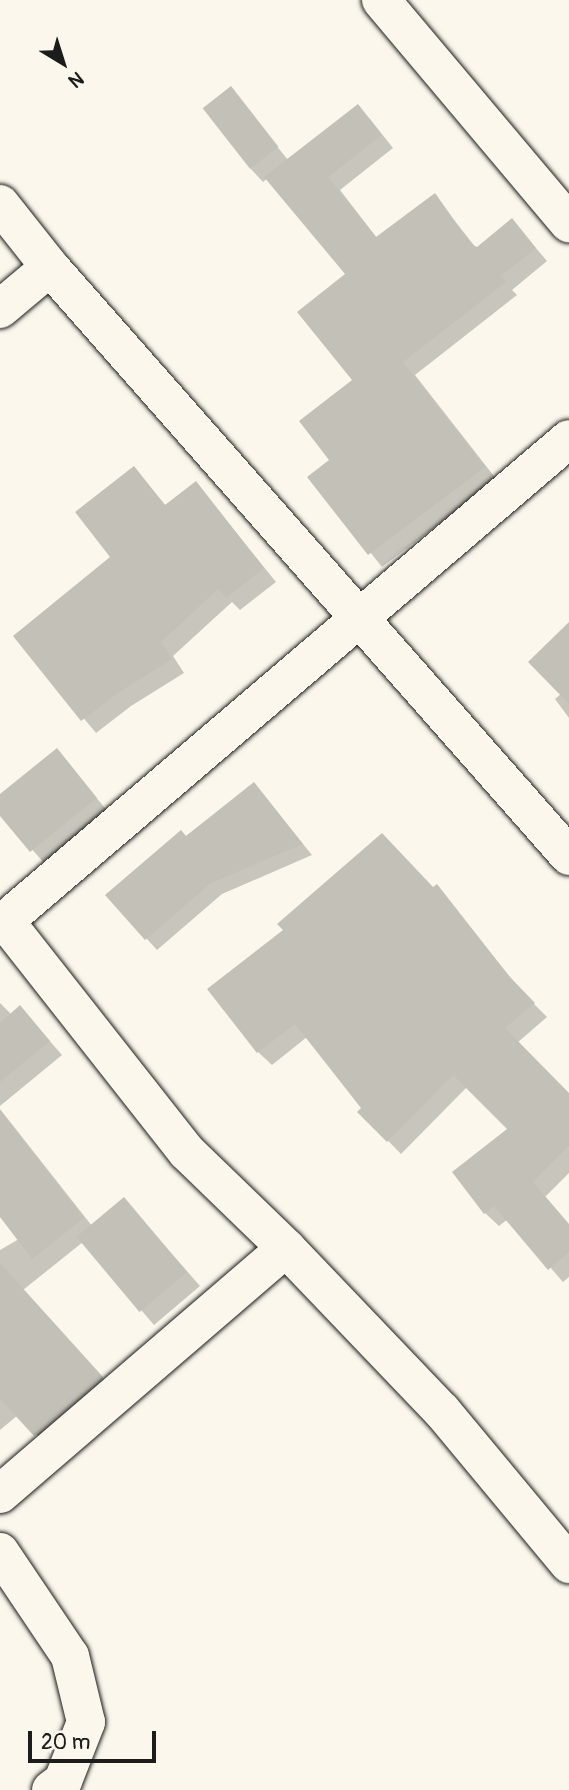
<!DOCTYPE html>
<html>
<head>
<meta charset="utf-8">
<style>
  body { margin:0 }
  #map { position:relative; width:569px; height:1790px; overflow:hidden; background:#fbf7ec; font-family:Pangolin,sans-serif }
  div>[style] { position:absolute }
  .shadow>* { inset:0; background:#0003 }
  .building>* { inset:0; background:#c3c0b8; transform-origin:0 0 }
  .roads { filter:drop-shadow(0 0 2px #1c1c1c) drop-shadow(0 0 2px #1c1c1c) }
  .minor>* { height:38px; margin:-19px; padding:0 19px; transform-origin:19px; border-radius:19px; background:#fbf7ec }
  span { translate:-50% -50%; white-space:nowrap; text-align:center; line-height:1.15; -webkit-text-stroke:5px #fbf7ec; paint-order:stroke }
  .north { position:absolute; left:28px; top:28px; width:70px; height:70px; -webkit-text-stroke:5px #fbf7ec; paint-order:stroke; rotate:142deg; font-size:19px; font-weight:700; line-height:28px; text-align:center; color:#1c1c1c }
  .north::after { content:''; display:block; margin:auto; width:24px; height:32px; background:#1c1c1c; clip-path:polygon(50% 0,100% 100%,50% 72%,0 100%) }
  .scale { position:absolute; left:28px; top:1731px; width:128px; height:32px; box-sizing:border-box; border:4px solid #1c1c1c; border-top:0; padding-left:9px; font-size:21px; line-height:24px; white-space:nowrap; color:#1c1c1c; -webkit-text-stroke:5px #fbf7ec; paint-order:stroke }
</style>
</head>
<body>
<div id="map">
  <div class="shadow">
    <i style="clip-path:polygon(231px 89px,288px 160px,357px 106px,370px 119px,393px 148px,340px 190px,377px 238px,435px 196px,477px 249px,512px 220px,547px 261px,512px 290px,517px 295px,415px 375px,497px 480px,382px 567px,310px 477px,332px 460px,354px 380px,347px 275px,268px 178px,263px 182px,250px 168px,204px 109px)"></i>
    <i style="clip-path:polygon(134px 468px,166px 506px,196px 483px,276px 582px,240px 610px,232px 602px,173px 656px,184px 673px,131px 706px,96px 733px,15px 636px,112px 557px)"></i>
    <i style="clip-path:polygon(569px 624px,569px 718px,555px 699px,561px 694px)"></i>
    <i style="clip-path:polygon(57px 750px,109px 813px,45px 864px,0 813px,0 796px)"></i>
    <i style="clip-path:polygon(254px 784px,312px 855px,222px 894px,157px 950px,108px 896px)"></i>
    <i style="clip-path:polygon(437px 886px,522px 992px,547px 1017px,517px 1043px,569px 1095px,569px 1173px,545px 1197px,569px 1225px,569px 1277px,563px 1282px,508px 1219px,499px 1226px,485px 1213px,509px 1130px,467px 1087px,401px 1154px,360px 1112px,363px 1109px,307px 1037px,272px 1065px,258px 1052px)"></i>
    <i style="clip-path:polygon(0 1003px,12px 1015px,20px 1007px,62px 1055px,0 1106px)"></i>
    <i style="clip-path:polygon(0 1109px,92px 1226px,124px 1199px,200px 1286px,154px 1325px,83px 1242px,23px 1290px,115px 1391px,49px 1448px,18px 1415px,0 1430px,0 1250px,19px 1239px,0 1215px)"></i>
  </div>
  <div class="building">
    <i style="left:231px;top:86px;width:77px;height:36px;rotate:52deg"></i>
    <i style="clip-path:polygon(358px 104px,382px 135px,328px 177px,376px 237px,435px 193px,471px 244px,477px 247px,512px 218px,536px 248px,501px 276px,506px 282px,403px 362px,485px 467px,368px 555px,307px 477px,329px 460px,299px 421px,352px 380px,297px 312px,345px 274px,264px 177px)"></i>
    <i style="clip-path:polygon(134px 466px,165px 505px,196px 481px,264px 568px,226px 598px,218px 589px,161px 642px,172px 659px,118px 693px,81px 721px,13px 636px,110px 557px,75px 512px)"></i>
    <i style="clip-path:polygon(569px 622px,569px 704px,528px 662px)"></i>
    <i style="clip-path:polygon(57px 748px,97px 798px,30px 852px,0 816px,0 794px)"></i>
    <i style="clip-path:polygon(254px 782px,303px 844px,211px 883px,145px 940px,105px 895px,181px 830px,186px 836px)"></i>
    <i style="clip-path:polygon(382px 833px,433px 887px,437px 884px,509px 976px,535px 1003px,505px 1028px,569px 1093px,569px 1146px,533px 1182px,569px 1224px,569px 1252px,548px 1270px,494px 1206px,484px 1214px,452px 1172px,507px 1129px,453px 1075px,387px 1142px,357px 1112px,361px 1108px,295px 1024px,257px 1053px,207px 989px,283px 930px,277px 924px)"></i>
    <i style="clip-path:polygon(20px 1005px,50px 1041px,0 1082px,0 1023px)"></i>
    <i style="clip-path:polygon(0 1110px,84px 1218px,32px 1259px,0 1217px)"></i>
    <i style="left:124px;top:1197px;width:98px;height:62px;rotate:50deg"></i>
    <i style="clip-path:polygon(0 1263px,103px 1377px,34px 1436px,0 1399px)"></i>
  </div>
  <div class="roads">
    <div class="minor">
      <i style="left:381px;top:0;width:292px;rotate:49.9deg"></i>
      <i style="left:0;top:204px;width:80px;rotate:51.6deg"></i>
      <i style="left:50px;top:267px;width:785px;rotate:48.61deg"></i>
      <i style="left:0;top:309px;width:65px;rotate:-40deg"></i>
      <i style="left:5px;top:921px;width:294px;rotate:51.8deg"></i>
      <i style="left:187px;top:1152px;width:138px;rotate:44.1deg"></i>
      <i style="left:286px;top:1248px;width:226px;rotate:46.3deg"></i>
      <i style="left:442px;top:1411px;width:199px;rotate:50.3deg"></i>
      <i style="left:0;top:925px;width:748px;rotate:-40.5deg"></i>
      <i style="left:0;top:1494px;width:377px;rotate:-40.7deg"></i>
      <i style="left:0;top:1552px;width:125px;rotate:56.1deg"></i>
      <i style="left:70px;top:1656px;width:68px;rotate:76.4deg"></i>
      <i style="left:86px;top:1722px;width:63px;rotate:111.3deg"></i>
      <i style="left:63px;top:1781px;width:15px;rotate:143deg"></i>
    </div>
  </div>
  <div class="north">N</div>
  <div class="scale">20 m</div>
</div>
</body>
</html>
